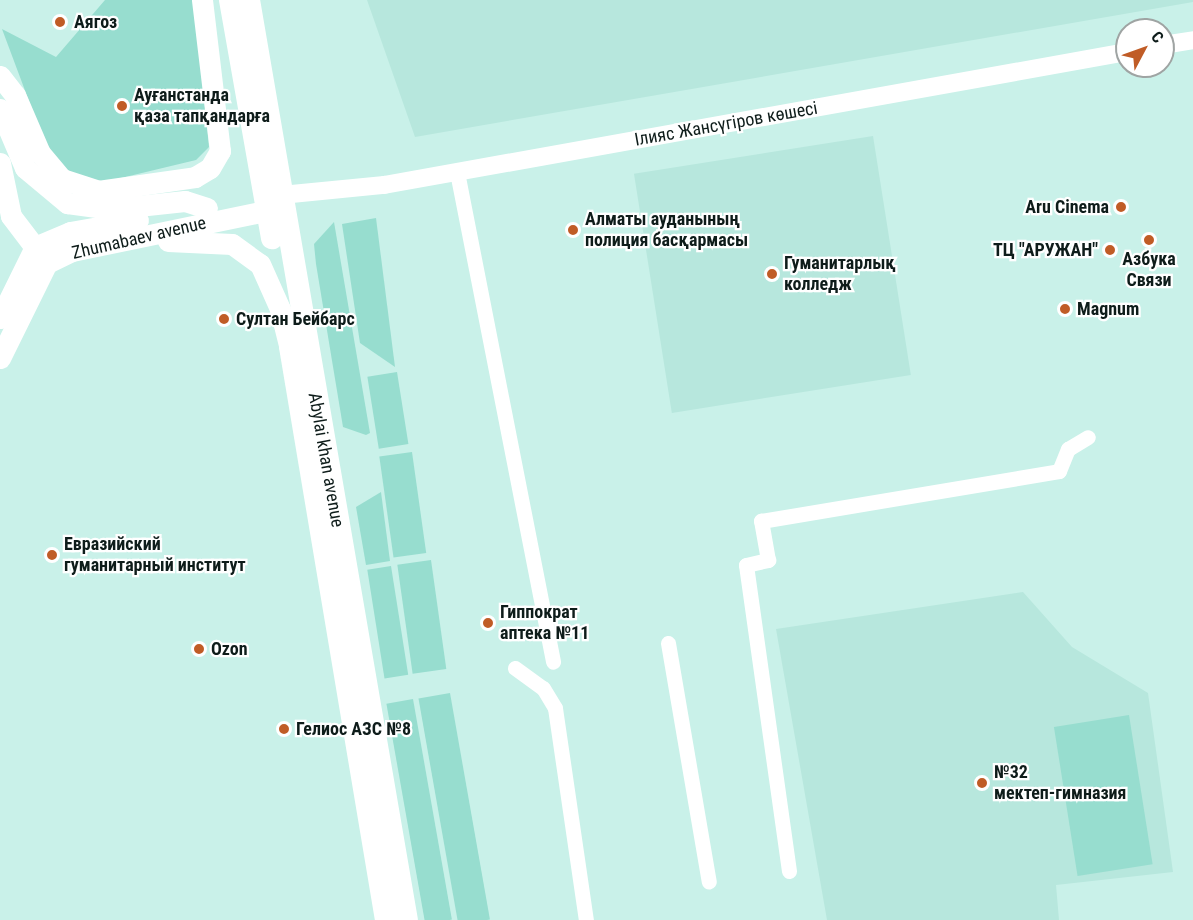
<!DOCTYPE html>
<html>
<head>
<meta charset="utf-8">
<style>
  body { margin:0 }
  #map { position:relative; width:1193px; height:920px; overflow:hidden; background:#c9f1e9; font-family:"Roboto Condensed",sans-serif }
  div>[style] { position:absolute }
  .built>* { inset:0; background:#b7e7dd; transform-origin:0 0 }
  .green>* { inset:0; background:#97ddcf; transform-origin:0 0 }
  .minor>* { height:15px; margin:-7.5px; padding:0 7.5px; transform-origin:7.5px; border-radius:7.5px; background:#fff }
  .tertiary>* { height:18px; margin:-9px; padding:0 9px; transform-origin:9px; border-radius:9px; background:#fff }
  .secondary>* { height:21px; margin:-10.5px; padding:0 10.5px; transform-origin:10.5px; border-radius:10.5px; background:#fff }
  .primary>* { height:22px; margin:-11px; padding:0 11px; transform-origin:11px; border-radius:11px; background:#fff }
  .dots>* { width:16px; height:16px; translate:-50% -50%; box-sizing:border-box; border:3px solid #fff; border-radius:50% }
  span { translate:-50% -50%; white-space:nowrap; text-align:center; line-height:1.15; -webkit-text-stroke:4.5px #fff; paint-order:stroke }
  .poi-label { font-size:18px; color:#0e1c1a; font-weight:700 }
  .left { translate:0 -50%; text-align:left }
  .right { translate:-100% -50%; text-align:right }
  .street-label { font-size:18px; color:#0e1c1a }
  .north { position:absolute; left:1115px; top:18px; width:60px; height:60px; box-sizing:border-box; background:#fff; border:2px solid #9fa4a3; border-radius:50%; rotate:49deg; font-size:16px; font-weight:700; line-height:24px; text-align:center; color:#0e1c1a }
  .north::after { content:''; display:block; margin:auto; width:21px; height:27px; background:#c05c26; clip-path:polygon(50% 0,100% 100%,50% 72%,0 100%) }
</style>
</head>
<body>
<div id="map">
  <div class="built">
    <i style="clip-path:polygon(367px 0,1193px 0,1193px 2px,415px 137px)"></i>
    <i style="left:873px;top:136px;width:242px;height:242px;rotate:81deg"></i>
    <i style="clip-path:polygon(1023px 592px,1072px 647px,1148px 693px,1173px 872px,1056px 885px,1059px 920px,827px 920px,776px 629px)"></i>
  </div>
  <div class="green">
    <i style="clip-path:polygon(105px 0,194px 0,209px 147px,196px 160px,96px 184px,68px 171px,48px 152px,2px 29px,56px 57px)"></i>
    <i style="clip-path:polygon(376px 218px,395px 367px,360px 343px,342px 224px)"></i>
    <i style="clip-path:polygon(334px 222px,370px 433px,366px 435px,343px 427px,316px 264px,314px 244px)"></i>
    <i style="left:397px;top:372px;width:73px;height:30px;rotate:81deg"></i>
    <i style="left:412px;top:452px;width:102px;height:33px;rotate:82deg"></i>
    <i style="clip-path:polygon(381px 492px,390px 561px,366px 565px,356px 507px)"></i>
    <i style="left:431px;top:560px;width:110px;height:34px;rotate:82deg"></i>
    <i style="left:391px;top:566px;width:110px;height:24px;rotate:81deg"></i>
    <i style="left:450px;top:693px;width:230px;height:32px;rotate:80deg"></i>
    <i style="left:413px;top:699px;width:224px;height:27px;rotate:80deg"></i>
    <i style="left:1129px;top:715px;width:151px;height:76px;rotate:81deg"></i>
  </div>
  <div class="minor">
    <i style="left:457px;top:172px;width:499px;rotate:78.9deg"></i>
    <i style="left:668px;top:643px;width:242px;rotate:80.3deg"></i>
    <i style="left:515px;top:668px;width:34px;rotate:36deg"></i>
    <i style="left:543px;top:688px;width:23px;rotate:59deg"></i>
    <i style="left:555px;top:708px;width:214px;rotate:81.7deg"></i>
    <i style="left:789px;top:871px;width:309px;rotate:-98deg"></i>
    <i style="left:746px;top:565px;width:23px;rotate:-13deg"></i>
    <i style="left:768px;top:560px;width:40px;rotate:-100deg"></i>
    <i style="left:761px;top:521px;width:302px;rotate:-9.5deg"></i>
    <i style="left:1059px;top:471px;width:24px;rotate:-68deg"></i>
    <i style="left:1068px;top:449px;width:23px;rotate:-31deg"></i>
  </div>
  <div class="tertiary">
    <i style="left:1163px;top:45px;width:30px;rotate:-9deg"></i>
    <i style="left:271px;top:196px;width:114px;rotate:-5.6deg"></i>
    <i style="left:384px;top:185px;width:755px;rotate:-10.15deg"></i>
  </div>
  <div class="secondary">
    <i style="left:0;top:76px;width:24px;rotate:52deg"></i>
    <i style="left:15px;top:95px;width:63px;rotate:66.7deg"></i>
    <i style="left:40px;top:153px;width:34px;rotate:50deg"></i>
    <i style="left:62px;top:179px;width:38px;rotate:18deg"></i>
    <i style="left:98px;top:191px;width:98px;rotate:-8.2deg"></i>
    <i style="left:195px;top:177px;width:17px;rotate:-31deg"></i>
    <i style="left:210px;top:168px;width:20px;rotate:-60deg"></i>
    <i style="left:220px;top:151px;width:152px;rotate:-96.8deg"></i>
    <i style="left:0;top:109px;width:64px;rotate:67deg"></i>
    <i style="left:25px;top:168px;width:55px;rotate:39.8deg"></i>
    <i style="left:67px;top:203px;width:43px;rotate:7.9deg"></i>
    <i style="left:110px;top:209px;width:75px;rotate:-6.1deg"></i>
    <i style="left:185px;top:201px;width:23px;rotate:18deg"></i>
    <i style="left:0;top:163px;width:54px;rotate:78.3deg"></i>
    <i style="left:11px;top:216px;width:53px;rotate:52.7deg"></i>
    <i style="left:168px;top:241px;width:64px;rotate:2.7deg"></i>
    <i style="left:232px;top:244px;width:34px;rotate:36deg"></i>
    <i style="left:260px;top:264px;width:49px;rotate:66deg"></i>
    <i style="left:280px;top:309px;width:45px;rotate:76deg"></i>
    <i style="left:35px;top:247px;width:38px;rotate:-23deg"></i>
    <i style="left:70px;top:232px;width:69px;rotate:-10deg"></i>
    <i style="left:0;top:318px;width:79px;rotate:-63.8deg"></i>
    <i style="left:0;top:358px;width:106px;rotate:-63.7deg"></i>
    <i style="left:47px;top:263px;width:28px;rotate:-26deg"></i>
    <i style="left:72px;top:251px;width:197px;rotate:-11.7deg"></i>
  </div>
  <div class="primary">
    <i style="left:230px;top:0;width:242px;rotate:80deg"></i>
    <i style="left:249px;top:0;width:933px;rotate:80.26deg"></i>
    <i style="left:290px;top:347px;width:581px;rotate:80.49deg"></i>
  </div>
  <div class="dots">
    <i style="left:60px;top:22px;background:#c05c26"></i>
    <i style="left:122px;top:106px;background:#c05c26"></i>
    <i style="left:1121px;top:207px;background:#c05c26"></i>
    <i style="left:573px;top:230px;background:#c05c26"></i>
    <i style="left:1149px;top:240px;background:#c05c26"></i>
    <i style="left:1110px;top:250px;background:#c05c26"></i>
    <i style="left:772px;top:274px;background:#c05c26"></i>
    <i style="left:1065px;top:309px;background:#c05c26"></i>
    <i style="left:224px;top:319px;background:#c05c26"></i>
    <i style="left:52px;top:555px;background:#c05c26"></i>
    <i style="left:488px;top:623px;background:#c05c26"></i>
    <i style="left:199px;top:649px;background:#c05c26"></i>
    <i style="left:284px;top:729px;background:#c05c26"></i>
    <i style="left:982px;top:783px;background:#c05c26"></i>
  </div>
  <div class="poi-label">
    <span class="left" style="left:74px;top:22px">Аягоз</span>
    <span class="left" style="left:134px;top:106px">Ауғанстанда<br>қаза тапқандарға</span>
    <span class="right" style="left:1109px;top:207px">Aru Cinema</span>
    <span class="left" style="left:585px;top:230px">Алматы ауданының<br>полиция басқармасы</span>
    <span class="right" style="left:1098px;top:250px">ТЦ "АРУЖАН"</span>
    <span style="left:1149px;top:270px">Азбука<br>Связи</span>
    <span class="left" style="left:784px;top:274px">Гуманитарлық<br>колледж</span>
    <span class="left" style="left:1077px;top:309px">Magnum</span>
    <span class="left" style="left:236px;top:319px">Султан Бейбарс</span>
    <span class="left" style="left:64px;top:555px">Евразийский<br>гуманитарный институт</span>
    <span class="left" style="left:500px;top:623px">Гиппократ<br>аптека №11</span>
    <span class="left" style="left:211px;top:649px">Ozon</span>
    <span class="left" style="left:296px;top:729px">Гелиос АЗС №8</span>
    <span class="left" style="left:994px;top:783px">№32<br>мектеп-гимназия</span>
  </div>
  <div class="street-label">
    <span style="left:726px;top:124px;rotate:-10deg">Ілияс Жансүгіров көшесі</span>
    <span style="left:139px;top:238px;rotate:-13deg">Zhumabaev avenue</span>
    <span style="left:326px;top:460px;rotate:80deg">Abylai khan avenue</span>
  </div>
  <div class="north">С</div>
</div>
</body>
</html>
